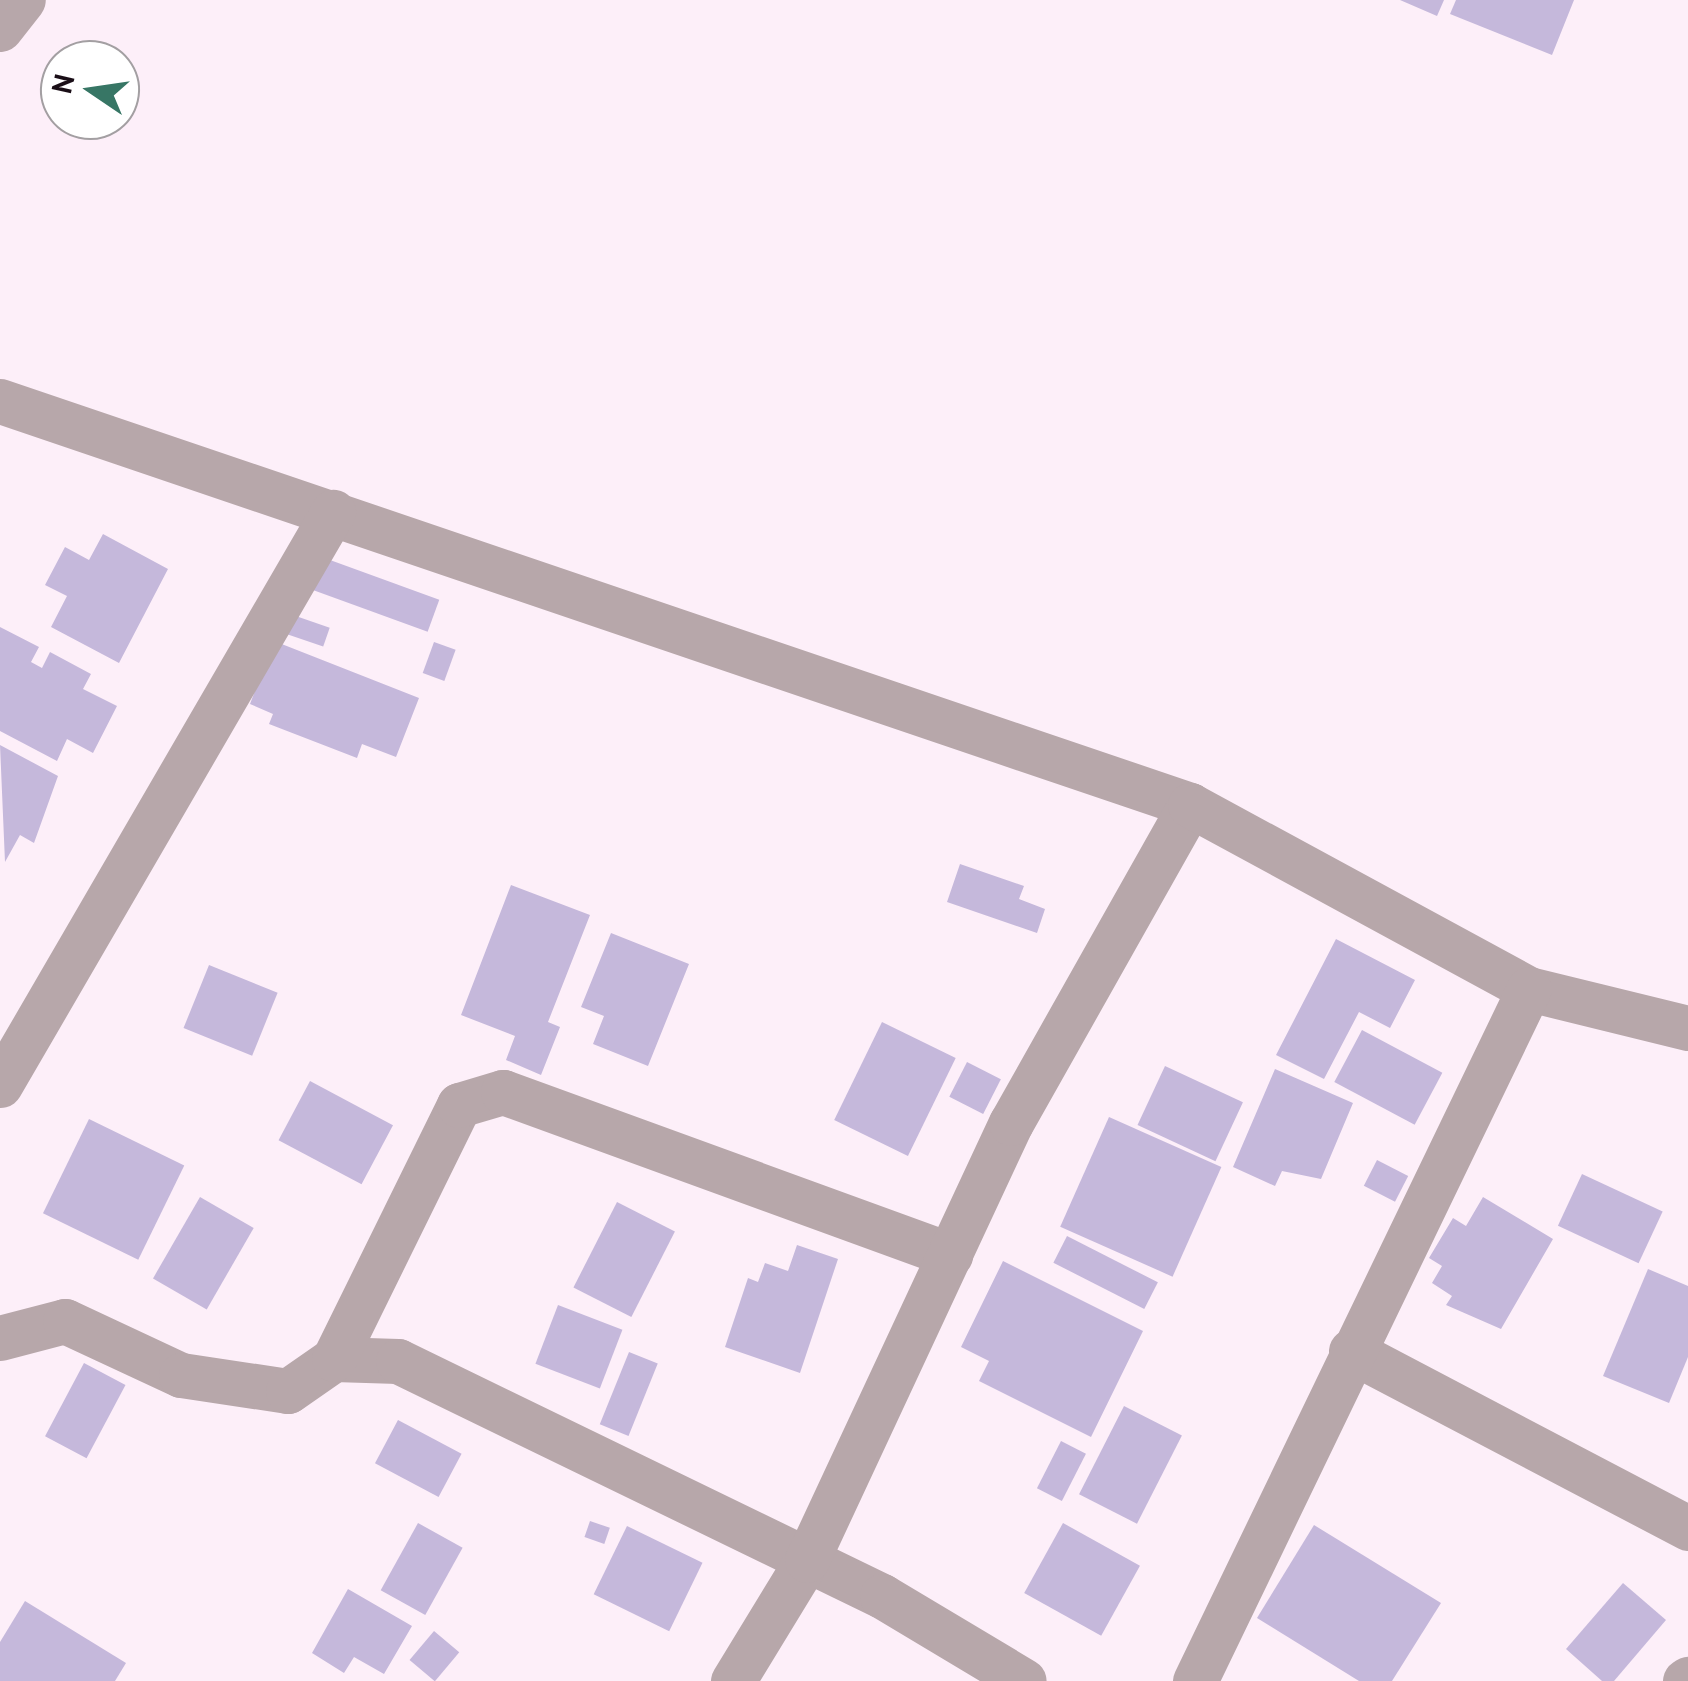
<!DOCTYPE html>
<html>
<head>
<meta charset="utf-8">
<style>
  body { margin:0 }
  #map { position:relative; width:1688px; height:1681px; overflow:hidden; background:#fdeff9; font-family:"PT Sans",sans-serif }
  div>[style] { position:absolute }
  .building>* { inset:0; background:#c5b8db; transform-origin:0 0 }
  .minor>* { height:45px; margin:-22.5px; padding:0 22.5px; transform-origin:22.5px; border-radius:22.5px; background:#b7a7aa }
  span { translate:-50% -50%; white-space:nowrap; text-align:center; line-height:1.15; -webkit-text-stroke:9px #fff; paint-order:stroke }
  .north { position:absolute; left:40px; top:40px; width:100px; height:100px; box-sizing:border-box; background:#fff; border:2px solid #a39fa2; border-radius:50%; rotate:283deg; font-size:28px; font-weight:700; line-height:40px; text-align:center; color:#1a0e17 }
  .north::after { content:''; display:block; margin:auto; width:35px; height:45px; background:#377665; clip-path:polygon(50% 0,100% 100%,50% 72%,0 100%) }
</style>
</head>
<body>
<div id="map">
  <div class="building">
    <i style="clip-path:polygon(1400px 0,1444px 0,1437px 16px)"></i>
    <i style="clip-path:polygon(1456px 0,1574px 0,1552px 55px,1450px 14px)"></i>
    <i style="clip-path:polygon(103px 534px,168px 569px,119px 663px,51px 627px,67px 596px,45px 585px,65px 547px,89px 560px)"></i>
    <i style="left:319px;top:556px;width:128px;height:34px;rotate:20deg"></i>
    <i style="left:290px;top:614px;width:42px;height:20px;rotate:19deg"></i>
    <i style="clip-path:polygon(0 627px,39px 647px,31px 662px,42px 668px,50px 652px,91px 674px,83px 689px,117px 706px,93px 753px,67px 739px,57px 761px,0 731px)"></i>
    <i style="clip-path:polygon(274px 641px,419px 698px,396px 757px,362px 744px,357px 758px,269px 724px,273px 714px,250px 704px)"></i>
    <i style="left:434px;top:642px;width:23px;height:33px;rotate:20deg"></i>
    <i style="clip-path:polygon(0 745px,58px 776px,34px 843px,20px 835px,5px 862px)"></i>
    <i style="clip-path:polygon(960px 864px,1024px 886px,1019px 899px,1045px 909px,1037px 933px,947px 902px)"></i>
    <i style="clip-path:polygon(511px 885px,590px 915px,548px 1022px,560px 1027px,541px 1075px,506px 1060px,515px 1036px,461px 1015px)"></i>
    <i style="clip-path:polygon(611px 933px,689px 964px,648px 1066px,593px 1044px,604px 1016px,581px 1007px)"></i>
    <i style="clip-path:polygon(1336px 939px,1415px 980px,1390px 1028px,1359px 1012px,1324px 1079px,1276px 1055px)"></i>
    <i style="left:209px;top:965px;width:74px;height:68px;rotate:22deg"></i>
    <i style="left:882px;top:1022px;width:82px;height:109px;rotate:26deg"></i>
    <i style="left:1362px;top:1030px;width:91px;height:59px;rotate:28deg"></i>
    <i style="left:967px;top:1062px;width:38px;height:39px;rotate:27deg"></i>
    <i style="left:1165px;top:1066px;width:86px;height:65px;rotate:25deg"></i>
    <i style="clip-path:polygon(1275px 1069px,1353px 1103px,1321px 1179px,1282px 1171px,1275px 1186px,1233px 1167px)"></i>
    <i style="left:310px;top:1081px;width:94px;height:67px;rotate:28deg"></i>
    <i style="left:1109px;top:1117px;width:123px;height:120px;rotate:24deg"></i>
    <i style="left:89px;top:1119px;width:106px;height:105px;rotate:26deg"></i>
    <i style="left:1377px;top:1160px;width:35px;height:29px;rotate:27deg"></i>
    <i style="left:1582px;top:1174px;width:89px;height:57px;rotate:25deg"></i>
    <i style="left:200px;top:1197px;width:62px;height:94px;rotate:30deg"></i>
    <i style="clip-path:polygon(1483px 1197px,1553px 1239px,1501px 1329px,1446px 1305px,1452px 1296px,1432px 1283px,1442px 1266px,1429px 1258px,1453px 1218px,1466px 1226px)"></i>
    <i style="left:617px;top:1202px;width:65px;height:96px;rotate:27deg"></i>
    <i style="left:1067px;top:1236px;width:102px;height:30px;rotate:27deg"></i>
    <i style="clip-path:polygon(797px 1245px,838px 1259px,800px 1373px,725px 1347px,748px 1278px,758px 1282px,765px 1263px,788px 1271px)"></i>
    <i style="clip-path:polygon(1003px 1261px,1143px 1331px,1091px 1437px,979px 1381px,989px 1361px,961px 1347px)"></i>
    <i style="clip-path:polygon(1648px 1269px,1688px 1286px,1688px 1357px,1669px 1403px,1603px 1376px)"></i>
    <i style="left:558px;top:1305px;width:69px;height:63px;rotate:21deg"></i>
    <i style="left:629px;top:1352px;width:31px;height:78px;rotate:22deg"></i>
    <i style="left:84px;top:1363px;width:47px;height:83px;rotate:28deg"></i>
    <i style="left:1124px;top:1406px;width:65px;height:99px;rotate:27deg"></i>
    <i style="left:398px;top:1420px;width:72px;height:49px;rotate:28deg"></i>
    <i style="left:1061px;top:1441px;width:28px;height:53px;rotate:27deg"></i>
    <i style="left:590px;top:1521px;width:21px;height:17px;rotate:19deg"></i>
    <i style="left:418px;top:1523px;width:51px;height:77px;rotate:29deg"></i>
    <i style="left:1063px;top:1523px;width:88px;height:80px;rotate:29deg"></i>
    <i style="clip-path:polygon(1314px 1525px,1441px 1603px,1392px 1681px,1359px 1681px,1257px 1618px)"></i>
    <i style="left:627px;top:1526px;width:84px;height:76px;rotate:26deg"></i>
    <i style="clip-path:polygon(1623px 1583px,1666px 1620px,1614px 1681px,1602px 1681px,1566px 1649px)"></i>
    <i style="clip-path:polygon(348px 1589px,412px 1626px,384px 1674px,354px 1657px,344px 1673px,312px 1653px)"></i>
    <i style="clip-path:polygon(25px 1601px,126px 1663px,115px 1681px,0 1681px,0 1642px)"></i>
    <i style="left:434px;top:1631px;width:33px;height:38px;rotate:40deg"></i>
  </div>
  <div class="minor">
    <i style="left:0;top:29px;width:37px;rotate:-52deg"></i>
    <i style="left:0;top:401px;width:1257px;rotate:18.75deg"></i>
    <i style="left:0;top:1085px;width:663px;rotate:-59.84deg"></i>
    <i style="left:0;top:1338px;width:67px;rotate:-14.7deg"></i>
    <i style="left:65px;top:1321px;width:128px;rotate:25deg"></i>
    <i style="left:181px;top:1375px;width:108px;rotate:8.5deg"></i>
    <i style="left:288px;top:1391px;width:56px;rotate:-34.8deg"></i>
    <i style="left:334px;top:1359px;width:64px;rotate:1.8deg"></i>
    <i style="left:398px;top:1361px;width:538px;rotate:25.9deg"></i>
    <i style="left:882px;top:1596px;width:165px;rotate:30.9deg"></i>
    <i style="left:1351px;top:1351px;width:381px;rotate:27.7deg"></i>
    <i style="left:334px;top:1359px;width:283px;rotate:-63.8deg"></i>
    <i style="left:459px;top:1105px;width:46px;rotate:-16.5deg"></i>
    <i style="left:503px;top:1092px;width:476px;rotate:20deg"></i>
    <i style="left:733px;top:1681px;width:142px;rotate:-58.6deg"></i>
    <i style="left:807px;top:1560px;width:482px;rotate:-65deg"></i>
    <i style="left:1011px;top:1123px;width:365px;rotate:-60.6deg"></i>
    <i style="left:1190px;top:805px;width:386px;rotate:28.5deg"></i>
    <i style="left:1529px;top:989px;width:164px;rotate:13.8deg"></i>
    <i style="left:1195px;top:1681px;width:768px;rotate:-64.24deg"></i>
    <i style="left:1685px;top:1681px;width:4px;rotate:-34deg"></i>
  </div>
  <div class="north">N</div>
</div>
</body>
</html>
